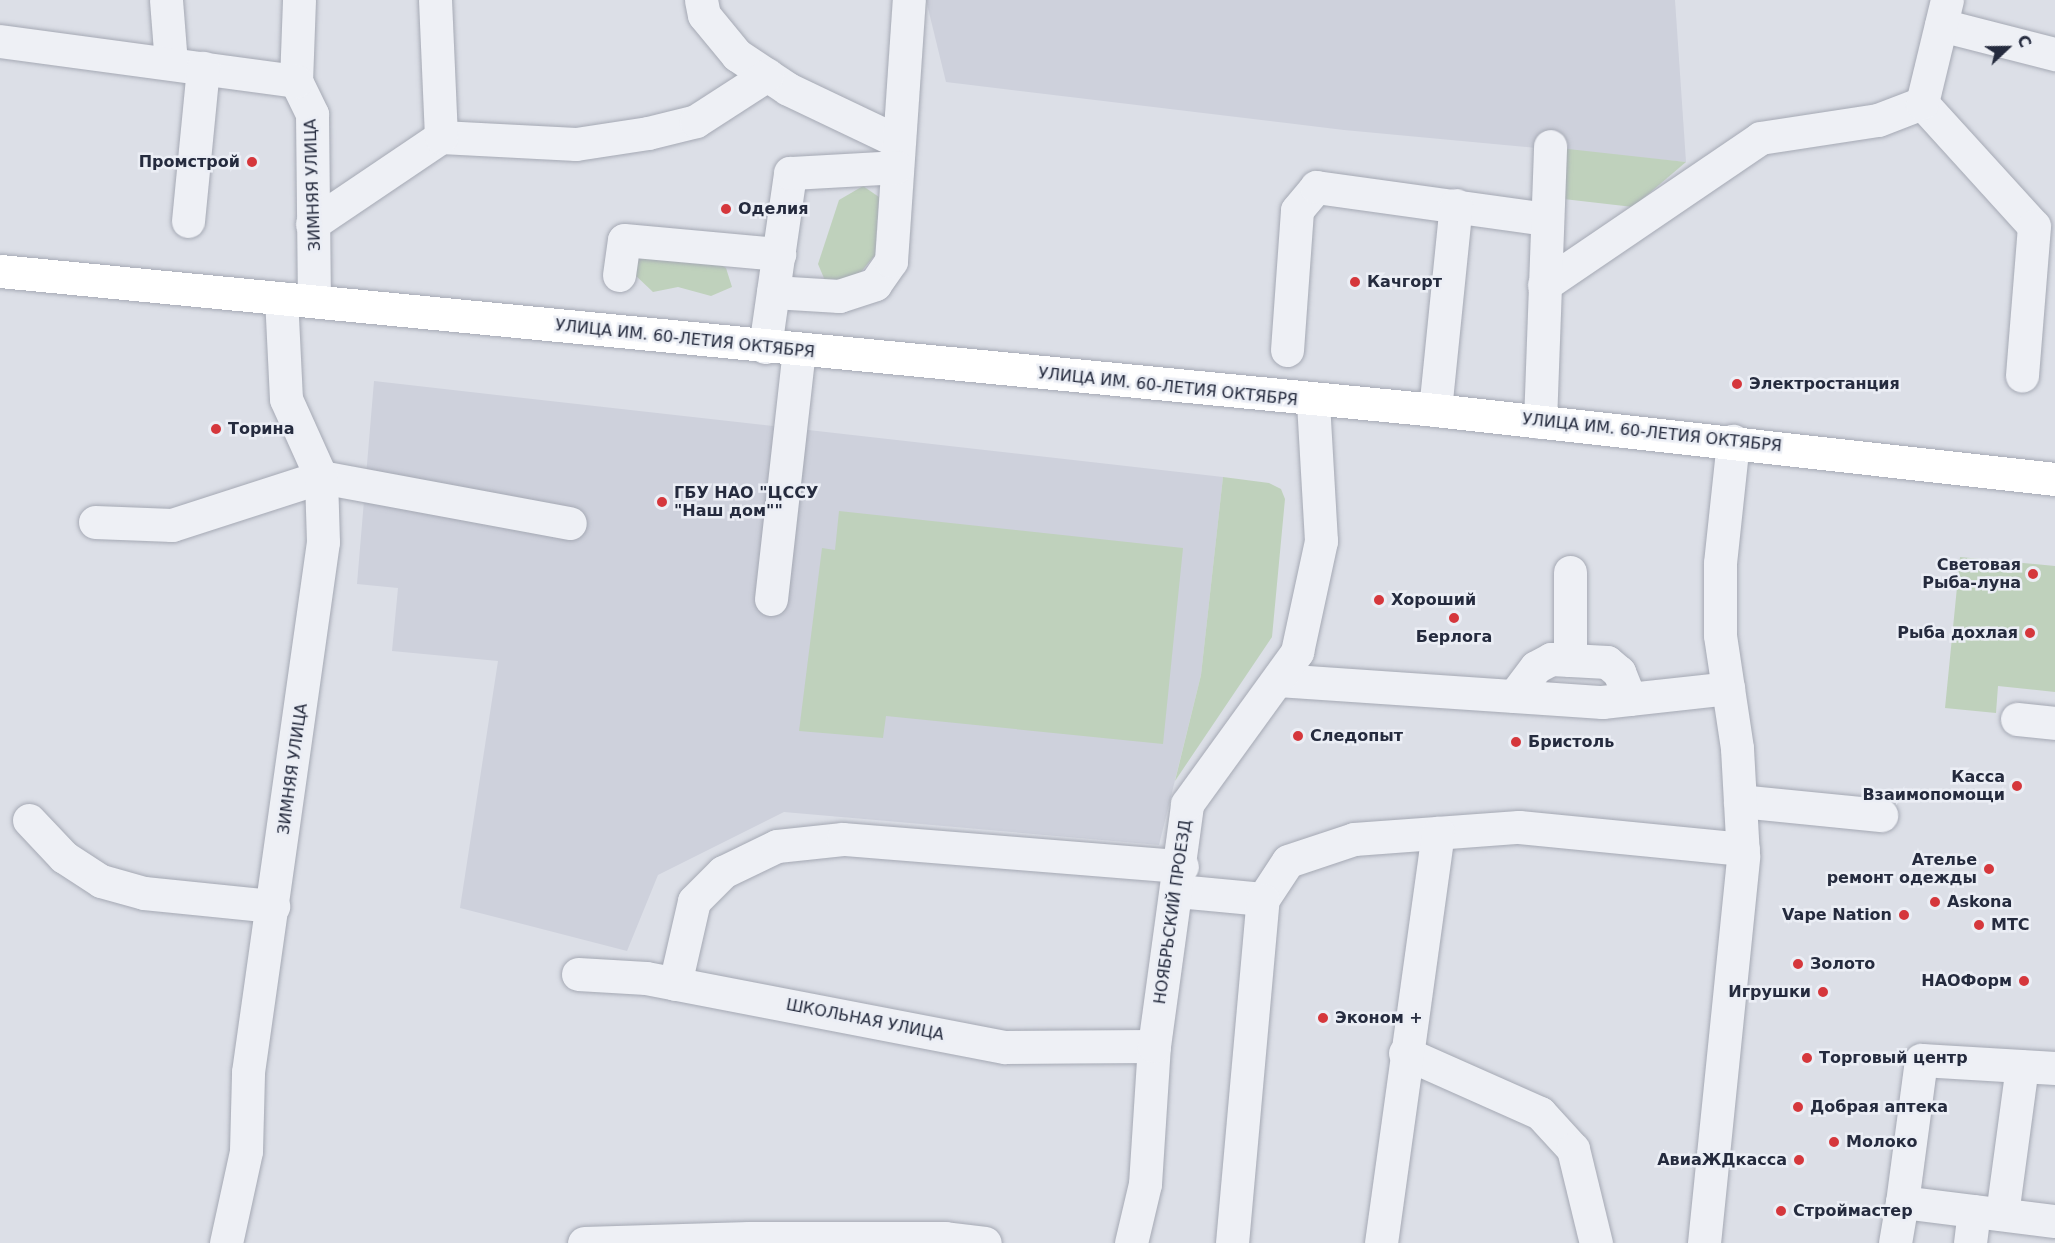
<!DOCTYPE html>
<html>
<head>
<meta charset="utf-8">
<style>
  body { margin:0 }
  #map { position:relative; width:2055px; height:1243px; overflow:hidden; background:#dcdfe7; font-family:"DejaVu Sans",sans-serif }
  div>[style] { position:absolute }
  .built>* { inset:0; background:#ced1dc }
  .green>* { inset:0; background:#bfd1bc }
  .roads { filter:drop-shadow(0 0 2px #a5a9b4) drop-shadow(0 0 2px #a5a9b4) }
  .minor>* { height:33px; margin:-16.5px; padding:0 16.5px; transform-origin:16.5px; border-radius:16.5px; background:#eef0f5 }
  .major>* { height:33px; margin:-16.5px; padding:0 16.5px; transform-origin:16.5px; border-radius:16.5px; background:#fff }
  .dots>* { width:16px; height:16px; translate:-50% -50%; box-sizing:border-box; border:3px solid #ebeef5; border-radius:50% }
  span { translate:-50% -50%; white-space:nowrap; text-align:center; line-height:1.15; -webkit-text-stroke:5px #ebeef5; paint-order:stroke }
  .poi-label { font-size:16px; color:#252b3e; font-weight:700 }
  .right { translate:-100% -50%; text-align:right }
  .left { translate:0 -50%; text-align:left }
  .street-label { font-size:16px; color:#252b3e }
  .north { position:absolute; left:1977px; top:18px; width:60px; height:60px; -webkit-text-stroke:4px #ebeef5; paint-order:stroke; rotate:68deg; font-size:16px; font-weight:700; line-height:24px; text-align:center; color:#252b3e }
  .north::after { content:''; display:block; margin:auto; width:21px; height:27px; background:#252b3e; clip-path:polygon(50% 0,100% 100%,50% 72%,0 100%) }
</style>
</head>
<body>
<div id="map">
  <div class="built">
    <i style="clip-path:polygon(926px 0,1675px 0,1686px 162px,1344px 130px,946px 82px)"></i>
    <i style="clip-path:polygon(374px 381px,1223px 477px,1201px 675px,1159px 845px,784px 812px,658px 875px,627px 951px,460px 908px,498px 661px,392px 651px,398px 588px,357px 584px)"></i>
  </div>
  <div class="green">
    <i style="clip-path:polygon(1559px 148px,1686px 162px,1633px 207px,1555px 198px)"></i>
    <i style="clip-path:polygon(863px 186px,879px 197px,875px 255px,856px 278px,826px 283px,818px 264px,839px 200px)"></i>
    <i style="clip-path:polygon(638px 256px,709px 259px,726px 268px,732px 287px,711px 296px,678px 287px,653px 292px,634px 274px)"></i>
    <i style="clip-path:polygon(1223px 477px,1269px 483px,1281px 489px,1285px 499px,1272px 637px,1175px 781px,1201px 675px)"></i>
    <i style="clip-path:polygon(839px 511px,1183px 548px,1163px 744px,886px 716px,883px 738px,799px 731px,822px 548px,835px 550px)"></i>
    <i style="clip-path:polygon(1960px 557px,2055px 566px,2055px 692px,1998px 686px,1996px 713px,1945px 708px)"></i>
  </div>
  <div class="roads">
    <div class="minor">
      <i style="left:166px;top:0;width:63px;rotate:85.5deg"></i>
      <i style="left:299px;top:0;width:81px;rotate:92.1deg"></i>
      <i style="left:296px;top:81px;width:37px;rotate:64deg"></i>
      <i style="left:312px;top:114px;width:187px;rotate:89.4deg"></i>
      <i style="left:701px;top:0;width:15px;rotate:79deg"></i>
      <i style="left:704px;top:15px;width:52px;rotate:50.5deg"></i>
      <i style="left:737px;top:55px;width:61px;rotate:33.7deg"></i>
      <i style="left:788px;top:89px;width:121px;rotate:25.5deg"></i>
      <i style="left:1941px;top:25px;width:118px;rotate:14.3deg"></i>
      <i style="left:0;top:41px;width:299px;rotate:7.7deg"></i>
      <i style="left:1922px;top:103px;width:166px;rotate:47.7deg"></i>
      <i style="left:2034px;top:226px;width:150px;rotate:94.6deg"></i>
      <i style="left:441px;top:137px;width:135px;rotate:3deg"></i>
      <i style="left:576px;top:144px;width:73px;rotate:-8.7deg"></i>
      <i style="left:648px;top:133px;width:49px;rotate:-14deg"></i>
      <i style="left:696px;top:121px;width:85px;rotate:-32.9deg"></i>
      <i style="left:188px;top:221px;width:154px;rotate:-84.4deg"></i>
      <i style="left:312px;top:224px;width:156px;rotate:-34deg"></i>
      <i style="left:441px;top:137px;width:137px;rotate:-92.5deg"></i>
      <i style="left:619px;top:275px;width:35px;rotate:-82deg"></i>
      <i style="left:624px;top:240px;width:156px;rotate:5.2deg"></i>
      <i style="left:1544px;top:285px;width:261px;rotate:-34.2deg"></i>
      <i style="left:1760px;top:138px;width:119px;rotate:-8.7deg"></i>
      <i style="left:1878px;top:120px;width:47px;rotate:-21.1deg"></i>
      <i style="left:1922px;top:103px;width:106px;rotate:-76.4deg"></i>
      <i style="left:773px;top:292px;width:66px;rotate:3.5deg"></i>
      <i style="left:839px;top:296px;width:38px;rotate:-18deg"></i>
      <i style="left:875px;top:284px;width:28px;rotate:-55deg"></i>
      <i style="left:891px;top:261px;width:262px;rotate:-86.1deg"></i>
      <i style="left:765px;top:347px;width:176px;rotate:-81.8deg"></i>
      <i style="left:790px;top:173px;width:106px;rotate:-3.2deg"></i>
      <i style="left:1287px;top:350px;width:140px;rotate:-85.9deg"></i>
      <i style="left:1297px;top:210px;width:30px;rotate:-50deg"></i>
      <i style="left:1316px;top:187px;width:233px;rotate:7.9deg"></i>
      <i style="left:1435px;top:410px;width:206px;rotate:-84.2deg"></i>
      <i style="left:1540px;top:422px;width:276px;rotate:-87.9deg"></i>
      <i style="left:95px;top:522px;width:77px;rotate:2.2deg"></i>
      <i style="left:172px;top:525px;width:157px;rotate:-17.9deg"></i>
      <i style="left:321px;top:477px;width:253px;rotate:10.5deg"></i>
      <i style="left:1570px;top:572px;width:88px;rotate:90deg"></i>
      <i style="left:1570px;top:660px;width:37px;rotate:3deg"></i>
      <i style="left:1607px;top:662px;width:16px;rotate:40deg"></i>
      <i style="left:1619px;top:672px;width:29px;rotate:68deg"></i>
      <i style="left:771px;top:599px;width:251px;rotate:-83.6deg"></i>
      <i style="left:1278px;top:680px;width:325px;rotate:3.9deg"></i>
      <i style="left:1602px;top:702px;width:127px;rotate:-6.3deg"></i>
      <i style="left:1514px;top:696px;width:36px;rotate:-53deg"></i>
      <i style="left:1536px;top:667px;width:17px;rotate:-28deg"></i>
      <i style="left:1551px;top:659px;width:19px;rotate:3deg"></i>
      <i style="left:2017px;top:719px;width:38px;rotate:6deg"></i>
      <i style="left:1740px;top:801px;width:142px;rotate:5.7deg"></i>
      <i style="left:29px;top:820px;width:51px;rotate:46.6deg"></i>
      <i style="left:64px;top:857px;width:44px;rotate:33deg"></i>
      <i style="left:101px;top:881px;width:45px;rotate:15.6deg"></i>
      <i style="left:144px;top:893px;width:130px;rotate:5.8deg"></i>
      <i style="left:1178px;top:891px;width:85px;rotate:5.4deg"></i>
      <i style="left:1263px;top:899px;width:45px;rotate:-56.7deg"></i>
      <i style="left:1288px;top:861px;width:70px;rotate:-18.4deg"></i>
      <i style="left:1354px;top:839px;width:165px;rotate:-4.2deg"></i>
      <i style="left:1519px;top:827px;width:225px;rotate:5.6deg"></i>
      <i style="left:578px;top:974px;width:68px;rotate:3.4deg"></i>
      <i style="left:646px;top:978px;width:366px;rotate:10.9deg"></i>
      <i style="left:1005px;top:1047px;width:149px;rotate:-0.4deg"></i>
      <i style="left:675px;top:984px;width:85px;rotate:-77.1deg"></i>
      <i style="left:694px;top:901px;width:41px;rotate:-45deg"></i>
      <i style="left:723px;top:872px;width:60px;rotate:-25.7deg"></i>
      <i style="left:777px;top:846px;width:66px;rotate:-6.1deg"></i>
      <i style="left:843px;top:839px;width:340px;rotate:4.6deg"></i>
      <i style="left:1405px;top:1053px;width:148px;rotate:24deg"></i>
      <i style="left:1540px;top:1113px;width:49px;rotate:47.5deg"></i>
      <i style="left:1573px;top:1149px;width:97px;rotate:76.3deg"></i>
      <i style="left:2055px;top:1068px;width:134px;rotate:-176.6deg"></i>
      <i style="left:1921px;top:1060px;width:143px;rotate:97.6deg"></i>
      <i style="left:1902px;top:1202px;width:154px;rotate:7.1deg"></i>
      <i style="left:2002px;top:1214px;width:149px;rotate:-82.3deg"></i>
      <i style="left:226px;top:1243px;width:94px;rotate:-77.7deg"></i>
      <i style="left:246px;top:1151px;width:79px;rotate:-88.5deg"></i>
      <i style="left:248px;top:1072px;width:535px;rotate:-81.95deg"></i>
      <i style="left:323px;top:542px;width:65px;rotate:-91.8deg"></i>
      <i style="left:321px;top:477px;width:85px;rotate:-114.2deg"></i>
      <i style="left:286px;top:399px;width:101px;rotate:-92.8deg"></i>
      <i style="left:584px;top:1243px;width:165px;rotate:-1.7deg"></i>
      <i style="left:749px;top:1238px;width:196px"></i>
      <i style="left:945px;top:1238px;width:40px;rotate:7.1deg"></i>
      <i style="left:1131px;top:1243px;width:61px;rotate:-76.7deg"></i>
      <i style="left:1145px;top:1184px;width:138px;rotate:-86.3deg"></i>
      <i style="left:1154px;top:1046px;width:244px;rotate:-82.2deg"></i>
      <i style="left:1187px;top:804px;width:188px;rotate:-54.1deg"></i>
      <i style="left:1297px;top:652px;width:114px;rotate:-77.8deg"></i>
      <i style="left:1321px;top:541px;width:140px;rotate:-93.3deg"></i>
      <i style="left:1232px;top:1243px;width:345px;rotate:-84.9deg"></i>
      <i style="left:1381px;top:1243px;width:414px;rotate:-82.1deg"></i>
      <i style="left:1704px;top:1243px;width:389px;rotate:-84.2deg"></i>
      <i style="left:1743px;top:856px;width:108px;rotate:-93.2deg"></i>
      <i style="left:1737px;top:748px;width:114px;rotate:-98.6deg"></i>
      <i style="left:1720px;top:635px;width:72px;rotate:-90deg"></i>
      <i style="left:1720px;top:563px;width:123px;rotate:-83.9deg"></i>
      <i style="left:1895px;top:1243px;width:42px;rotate:-80.3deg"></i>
      <i style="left:1970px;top:1243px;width:32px;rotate:-83deg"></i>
    </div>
    <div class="major">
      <i style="left:0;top:271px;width:1442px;rotate:5.53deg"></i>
      <i style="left:1435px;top:410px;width:624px;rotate:6.35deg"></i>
    </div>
  </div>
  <div class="dots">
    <i style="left:252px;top:162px;background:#d5373c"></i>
    <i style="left:726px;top:209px;background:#d5373c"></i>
    <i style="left:1355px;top:282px;background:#d5373c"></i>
    <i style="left:1737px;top:384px;background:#d5373c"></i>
    <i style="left:216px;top:429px;background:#d5373c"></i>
    <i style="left:662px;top:502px;background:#d5373c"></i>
    <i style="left:2033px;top:574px;background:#d5373c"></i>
    <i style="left:1379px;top:600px;background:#d5373c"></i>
    <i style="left:1454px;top:618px;background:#d5373c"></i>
    <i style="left:2030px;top:633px;background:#d5373c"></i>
    <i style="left:1298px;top:736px;background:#d5373c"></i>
    <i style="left:1516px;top:742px;background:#d5373c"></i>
    <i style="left:2017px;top:786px;background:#d5373c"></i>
    <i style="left:1989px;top:869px;background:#d5373c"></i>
    <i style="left:1935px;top:902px;background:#d5373c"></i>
    <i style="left:1904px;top:915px;background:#d5373c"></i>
    <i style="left:1979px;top:925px;background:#d5373c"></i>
    <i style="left:1798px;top:964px;background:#d5373c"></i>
    <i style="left:2024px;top:981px;background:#d5373c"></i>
    <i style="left:1823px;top:992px;background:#d5373c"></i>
    <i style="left:1323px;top:1018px;background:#d5373c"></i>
    <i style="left:1807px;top:1058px;background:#d5373c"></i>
    <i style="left:1798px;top:1107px;background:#d5373c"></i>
    <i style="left:1834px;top:1142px;background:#d5373c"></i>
    <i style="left:1799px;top:1160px;background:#d5373c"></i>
    <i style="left:1781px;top:1211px;background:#d5373c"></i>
  </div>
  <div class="poi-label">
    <span class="right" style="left:240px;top:162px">Промстрой</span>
    <span class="left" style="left:738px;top:209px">Оделия</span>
    <span class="left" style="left:1367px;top:282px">Качгорт</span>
    <span class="left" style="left:1749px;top:384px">Электростанция</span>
    <span class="left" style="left:228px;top:429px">Торина</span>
    <span class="left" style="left:674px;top:502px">ГБУ НАО "ЦССУ<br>"Наш дом""</span>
    <span class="right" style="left:2021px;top:574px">Световая<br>Рыба-луна</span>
    <span class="left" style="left:1391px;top:600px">Хороший</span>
    <span class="right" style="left:2018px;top:633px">Рыба дохлая</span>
    <span style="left:1454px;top:637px">Берлога</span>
    <span class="left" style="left:1310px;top:736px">Следопыт</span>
    <span class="left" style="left:1528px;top:742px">Бристоль</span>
    <span class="right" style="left:2005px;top:786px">Касса<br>Взаимопомощи</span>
    <span class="right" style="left:1977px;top:869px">Ателье<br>ремонт одежды</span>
    <span class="left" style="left:1947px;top:902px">Askona</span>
    <span class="right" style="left:1892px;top:915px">Vape Nation</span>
    <span class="left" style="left:1991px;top:925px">МТС</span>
    <span class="left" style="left:1810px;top:964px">Золото</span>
    <span class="right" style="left:2012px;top:981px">НАОФорм</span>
    <span class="right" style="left:1811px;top:992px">Игрушки</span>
    <span class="left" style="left:1335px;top:1018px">Эконом +</span>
    <span class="left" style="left:1819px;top:1058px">Торговый центр</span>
    <span class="left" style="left:1810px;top:1107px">Добрая аптека</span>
    <span class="left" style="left:1846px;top:1142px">Молоко</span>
    <span class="right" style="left:1787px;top:1160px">АвиаЖДкасса</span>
    <span class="left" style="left:1793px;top:1211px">Строймастер</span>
  </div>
  <div class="street-label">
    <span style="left:313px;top:185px;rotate:-92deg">ЗИМНЯЯ УЛИЦА</span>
    <span style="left:685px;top:339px;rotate:6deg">УЛИЦА ИМ. 60-ЛЕТИЯ ОКТЯБРЯ</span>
    <span style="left:1168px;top:387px;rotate:6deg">УЛИЦА ИМ. 60-ЛЕТИЯ ОКТЯБРЯ</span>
    <span style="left:1652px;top:433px;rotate:6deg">УЛИЦА ИМ. 60-ЛЕТИЯ ОКТЯБРЯ</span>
    <span style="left:293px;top:769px;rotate:-82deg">ЗИМНЯЯ УЛИЦА</span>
    <span style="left:1173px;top:912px;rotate:-82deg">НОЯБРЬСКИЙ ПРОЕЗД</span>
    <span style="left:865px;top:1020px;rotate:11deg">ШКОЛЬНАЯ УЛИЦА</span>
  </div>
  <div class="north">С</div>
</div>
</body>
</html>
